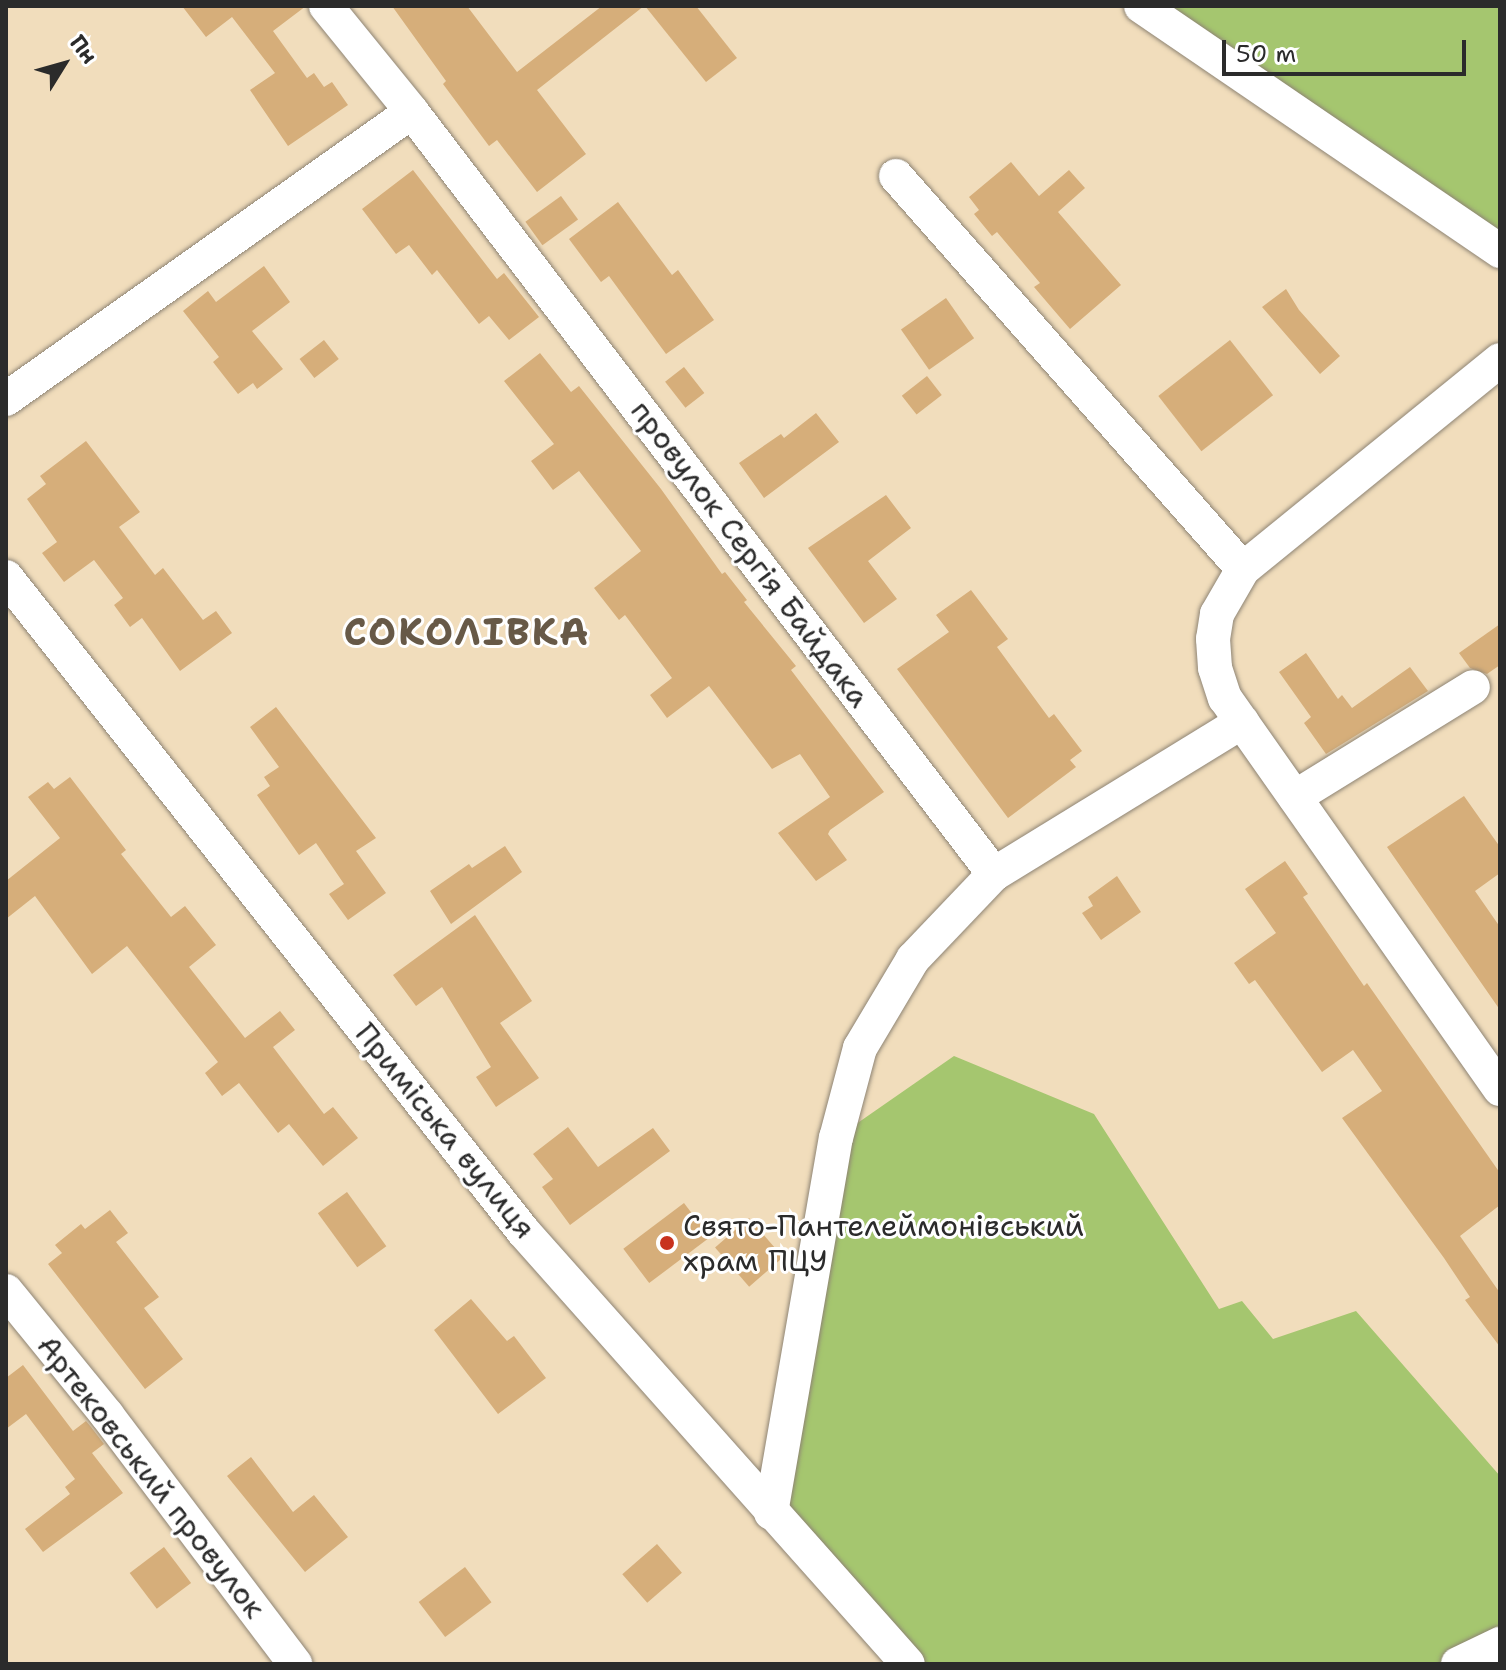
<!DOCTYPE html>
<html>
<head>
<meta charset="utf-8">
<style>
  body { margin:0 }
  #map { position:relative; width:1506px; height:1670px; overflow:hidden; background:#f1ddbc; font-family:"Shantell Sans",sans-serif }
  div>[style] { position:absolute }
  .green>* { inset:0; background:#a5c66f }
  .building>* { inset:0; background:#d6ae7a; transform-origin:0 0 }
  .roads { filter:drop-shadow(0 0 2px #8e8474) drop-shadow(0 0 2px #8e8474) }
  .minor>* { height:34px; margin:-17px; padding:0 17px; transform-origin:17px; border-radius:17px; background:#fff }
  .dots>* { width:22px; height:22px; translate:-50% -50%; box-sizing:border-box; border:4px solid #fff; border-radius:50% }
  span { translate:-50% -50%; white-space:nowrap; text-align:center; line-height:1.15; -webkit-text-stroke:6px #fff; paint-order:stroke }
  .street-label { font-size:30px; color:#2b2b2b }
  .poi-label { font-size:30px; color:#2b2b2b }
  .left { translate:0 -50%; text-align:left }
  .district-label { font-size:38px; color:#675947; font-weight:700; letter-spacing:2px }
  .frame { position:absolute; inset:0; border:8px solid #2b2b2b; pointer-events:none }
  .north { position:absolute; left:24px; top:24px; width:80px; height:80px; -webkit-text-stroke:6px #fff; paint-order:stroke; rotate:53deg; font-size:22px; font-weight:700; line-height:32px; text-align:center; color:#2b2b2b }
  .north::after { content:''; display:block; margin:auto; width:28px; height:36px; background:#2b2b2b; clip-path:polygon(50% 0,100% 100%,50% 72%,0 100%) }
  .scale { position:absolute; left:1222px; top:40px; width:244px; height:36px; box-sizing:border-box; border:4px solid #2b2b2b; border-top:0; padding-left:10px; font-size:24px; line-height:28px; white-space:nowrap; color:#2b2b2b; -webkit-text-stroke:6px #fff; paint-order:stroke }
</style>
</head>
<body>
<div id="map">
  <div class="green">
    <i style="clip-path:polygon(1141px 6px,1500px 6px,1500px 251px)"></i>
    <i style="clip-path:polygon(954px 1056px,1094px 1114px,1219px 1309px,1242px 1301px,1273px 1339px,1356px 1311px,1500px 1476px,1500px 1644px,1458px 1664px,908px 1664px,771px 1513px,836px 1138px)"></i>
  </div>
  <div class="building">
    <i style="clip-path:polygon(182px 6px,306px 6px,273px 31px,307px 78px,314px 73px,324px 87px,332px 82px,348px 105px,288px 146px,250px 90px,275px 73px,232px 17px,206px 37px)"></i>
    <i style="clip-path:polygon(392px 6px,467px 6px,517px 72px,602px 6px,644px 6px,537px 90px,586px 154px,537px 192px,497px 140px,489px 146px,443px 84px,446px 81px)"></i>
    <i style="clip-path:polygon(645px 6px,696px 6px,737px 58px,706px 82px)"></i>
    <i style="clip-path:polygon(1011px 162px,1039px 196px,1069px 170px,1085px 188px,1058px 212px,1121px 285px,1070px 329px,1034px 287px,1040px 283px,997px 232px,992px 236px,974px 214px,979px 210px,969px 197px)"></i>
    <i style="clip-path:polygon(413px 170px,497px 279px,504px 273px,539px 317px,509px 340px,489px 316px,479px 324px,437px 270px,432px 275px,409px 245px,396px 254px,362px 209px)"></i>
    <i style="left:561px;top:196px;width:29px;height:44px;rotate:54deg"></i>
    <i style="clip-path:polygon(618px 202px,672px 275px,678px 270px,714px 320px,666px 354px,609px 276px,601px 282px,569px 239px)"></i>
    <i style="clip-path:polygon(264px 266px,290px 302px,252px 331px,283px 369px,257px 389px,253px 383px,238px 394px,213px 362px,219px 357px,183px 311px,208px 291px,216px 302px)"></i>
    <i style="clip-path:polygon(1286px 289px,1299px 310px,1340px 356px,1320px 374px,1262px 307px)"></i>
    <i style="left:946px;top:298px;width:49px;height:55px;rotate:55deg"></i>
    <i style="left:324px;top:340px;width:24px;height:31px;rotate:52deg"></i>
    <i style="left:1230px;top:340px;width:70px;height:91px;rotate:52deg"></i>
    <i style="clip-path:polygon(540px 353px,571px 392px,579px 386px,661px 489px,722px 574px,725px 572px,747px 600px,744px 602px,796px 666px,791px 670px,884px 792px,830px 830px,828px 834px,847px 860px,816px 881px,778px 833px,830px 797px,800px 754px,772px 769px,709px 686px,667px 718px,650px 695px,672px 678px,625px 615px,619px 620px,594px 588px,641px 551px,579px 471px,553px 490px,531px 461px,554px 444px,504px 381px)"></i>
    <i style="left:684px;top:367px;width:33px;height:24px;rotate:52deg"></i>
    <i style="left:927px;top:376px;width:24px;height:32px;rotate:52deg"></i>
    <i style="clip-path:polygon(816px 413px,839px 442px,764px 498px,739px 463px,781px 434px,784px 438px)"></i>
    <i style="clip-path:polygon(86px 441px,140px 512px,119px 527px,155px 575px,163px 568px,203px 620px,216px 611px,232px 633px,180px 671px,142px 618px,130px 627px,114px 605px,123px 598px,94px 560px,64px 582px,42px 553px,57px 542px,27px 499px,46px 484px,40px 476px)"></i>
    <i style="clip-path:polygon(886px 495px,911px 528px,868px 561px,897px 599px,864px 623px,808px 548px)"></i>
    <i style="clip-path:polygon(971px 590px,1008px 639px,997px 647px,1049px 718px,1054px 714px,1082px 751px,1070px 760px,1076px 767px,1008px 818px,897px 669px,949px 632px,936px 615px)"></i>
    <i style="clip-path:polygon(1500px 624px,1500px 665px,1487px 674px,1470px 668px,1459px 653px)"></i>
    <i style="clip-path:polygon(1306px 653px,1338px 699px,1342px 695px,1352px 708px,1410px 667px,1428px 691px,1326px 754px,1304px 723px,1311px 717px,1279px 672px)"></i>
    <i style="clip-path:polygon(276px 707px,376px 838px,356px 851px,386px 893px,348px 920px,329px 894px,344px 884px,316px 843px,299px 855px,257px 795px,270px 786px,264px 777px,279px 767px,250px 727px)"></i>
    <i style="clip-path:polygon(70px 777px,126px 850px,121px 854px,171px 917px,185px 906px,216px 945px,189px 967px,245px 1038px,280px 1011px,295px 1030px,273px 1047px,324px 1114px,333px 1107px,358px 1138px,323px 1166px,289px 1124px,278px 1133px,239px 1083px,222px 1096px,205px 1073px,218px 1062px,127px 946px,92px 974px,35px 896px,6px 919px,6px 881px,60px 838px,28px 797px,48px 782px,54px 789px)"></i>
    <i style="clip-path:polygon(1464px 796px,1500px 847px,1500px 873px,1475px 891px,1500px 927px,1500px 1010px,1387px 847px)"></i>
    <i style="clip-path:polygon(505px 846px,522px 872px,451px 924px,430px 891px,469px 864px,472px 868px)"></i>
    <i style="clip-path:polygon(1285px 861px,1308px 894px,1303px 897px,1364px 986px,1367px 983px,1500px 1173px,1500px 1205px,1460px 1236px,1500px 1293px,1500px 1347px,1465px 1300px,1470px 1297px,1444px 1258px,1342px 1118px,1382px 1091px,1353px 1050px,1322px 1072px,1255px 980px,1249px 984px,1234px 963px,1276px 933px,1245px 889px)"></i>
    <i style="clip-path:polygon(1117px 876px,1141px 912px,1101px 940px,1082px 913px,1093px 906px,1088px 897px)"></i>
    <i style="clip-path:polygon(475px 915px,532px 1001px,500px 1023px,539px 1078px,496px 1107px,476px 1077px,491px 1067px,442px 987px,416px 1006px,393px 975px)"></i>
    <i style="clip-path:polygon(568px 1127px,598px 1167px,653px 1128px,670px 1151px,570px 1225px,542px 1187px,553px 1179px,533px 1154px)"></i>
    <i style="left:347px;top:1192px;width:67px;height:36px;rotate:54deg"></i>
    <i style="left:684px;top:1203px;width:43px;height:76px;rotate:53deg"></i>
    <i style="clip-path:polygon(110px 1210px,128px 1233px,116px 1242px,159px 1297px,144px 1308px,183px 1359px,145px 1389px,48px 1264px,62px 1253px,55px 1245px,81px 1224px,85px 1229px)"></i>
    <i style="left:749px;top:1218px;width:52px;height:45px;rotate:49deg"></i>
    <i style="clip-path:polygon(471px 1299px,507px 1341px,514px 1336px,546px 1378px,498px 1414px,434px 1330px)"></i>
    <i style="clip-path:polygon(23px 1365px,73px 1431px,86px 1421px,91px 1427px,104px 1444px,92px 1453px,123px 1493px,43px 1552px,25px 1529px,70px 1494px,65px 1487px,75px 1479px,26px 1414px,6px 1429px,6px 1378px)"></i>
    <i style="clip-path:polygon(251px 1457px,293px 1512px,314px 1495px,348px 1537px,305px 1572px,227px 1476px)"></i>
    <i style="left:657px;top:1544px;width:38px;height:46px;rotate:49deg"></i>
    <i style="left:164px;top:1547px;width:45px;height:43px;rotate:53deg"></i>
    <i style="left:465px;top:1567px;width:44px;height:58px;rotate:53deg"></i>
  </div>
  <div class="roads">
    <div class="minor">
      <i style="left:326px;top:6px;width:136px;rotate:50.9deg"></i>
      <i style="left:412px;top:112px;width:959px;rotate:52.63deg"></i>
      <i style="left:1141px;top:6px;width:435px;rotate:34.3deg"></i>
      <i style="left:896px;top:176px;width:524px;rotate:48.56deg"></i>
      <i style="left:1243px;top:569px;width:52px;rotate:120deg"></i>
      <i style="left:1217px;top:614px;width:25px;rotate:99deg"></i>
      <i style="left:1213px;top:639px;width:29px;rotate:86deg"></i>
      <i style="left:1215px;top:668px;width:32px;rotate:72deg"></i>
      <i style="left:1225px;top:698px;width:478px;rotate:54.9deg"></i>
      <i style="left:6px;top:399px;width:497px;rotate:-35.3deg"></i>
      <i style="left:1243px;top:569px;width:331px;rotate:-39.1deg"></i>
      <i style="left:6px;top:577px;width:834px;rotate:51.67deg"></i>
      <i style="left:523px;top:1231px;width:579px;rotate:48.36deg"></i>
      <i style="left:1295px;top:797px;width:209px;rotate:-31.7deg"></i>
      <i style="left:6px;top:1291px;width:160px;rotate:50.8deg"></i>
      <i style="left:107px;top:1415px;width:312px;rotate:52.9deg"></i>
      <i style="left:771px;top:1513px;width:381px;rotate:-80.2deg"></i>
      <i style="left:836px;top:1138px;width:93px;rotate:-75.1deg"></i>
      <i style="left:860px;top:1048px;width:104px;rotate:-59.2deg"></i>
      <i style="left:913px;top:959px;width:117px;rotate:-46.4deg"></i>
      <i style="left:994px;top:874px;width:291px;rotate:-31.5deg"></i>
      <i style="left:1458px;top:1664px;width:47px;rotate:-25.5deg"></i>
    </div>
  </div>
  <div class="dots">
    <i style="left:667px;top:1243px;background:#c8321e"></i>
  </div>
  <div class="street-label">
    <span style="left:750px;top:554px;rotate:53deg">провулок Сергія Байдака</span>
    <span style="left:445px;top:1131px;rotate:51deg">Приміська вулиця</span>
    <span style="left:151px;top:1477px;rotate:52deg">Артековський провулок</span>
  </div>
  <div class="poi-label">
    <span class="left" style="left:683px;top:1243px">Свято-Пантелеймонівський<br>храм ПЦУ</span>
  </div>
  <div class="district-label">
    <span style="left:467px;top:632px">СОКОЛІВКА</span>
  </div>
  <div class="frame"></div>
  <div class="north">Пн</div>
  <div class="scale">50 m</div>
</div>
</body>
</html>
